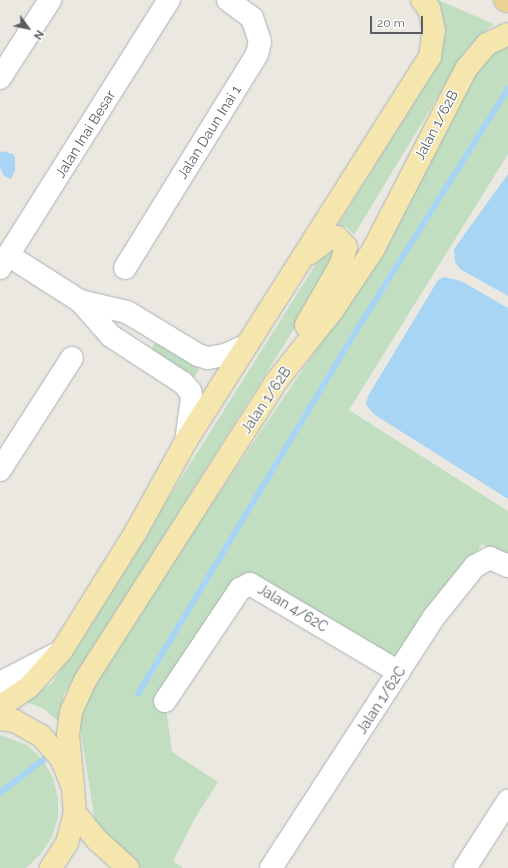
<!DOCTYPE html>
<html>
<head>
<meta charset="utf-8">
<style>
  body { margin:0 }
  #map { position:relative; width:508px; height:868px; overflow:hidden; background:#eae8e1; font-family:Raleway,sans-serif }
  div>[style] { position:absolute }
  .green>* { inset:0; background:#c1dfc0 }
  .water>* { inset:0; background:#a8d5f3 }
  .stream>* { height:5.5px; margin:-2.75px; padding:0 2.75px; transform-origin:2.75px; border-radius:2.75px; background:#a8d5f3 }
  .roads { filter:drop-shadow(0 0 1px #aeb1b5) drop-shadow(0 0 1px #aeb1b5) }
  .minor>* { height:22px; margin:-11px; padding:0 11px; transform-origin:11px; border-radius:11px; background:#fff }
  .major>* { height:22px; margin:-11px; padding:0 11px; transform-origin:11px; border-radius:11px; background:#f4e6ad }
  .highway>* { height:22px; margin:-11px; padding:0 11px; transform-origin:11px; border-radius:11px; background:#eed494 }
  span { translate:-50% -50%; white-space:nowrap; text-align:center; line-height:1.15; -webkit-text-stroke:3px #fff; paint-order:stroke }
  .street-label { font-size:14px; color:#595c60 }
  .north { position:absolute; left:8px; top:8px; width:40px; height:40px; -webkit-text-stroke:3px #fff; paint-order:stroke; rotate:123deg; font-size:11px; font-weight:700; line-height:16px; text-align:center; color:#595c60 }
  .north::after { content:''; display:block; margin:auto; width:14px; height:18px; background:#595c60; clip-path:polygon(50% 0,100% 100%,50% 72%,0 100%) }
  .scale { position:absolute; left:370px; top:16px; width:53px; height:18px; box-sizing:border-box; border:2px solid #595c60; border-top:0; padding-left:5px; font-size:12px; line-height:14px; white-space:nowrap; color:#595c60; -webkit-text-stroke:3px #fff; paint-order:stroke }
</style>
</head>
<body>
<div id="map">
  <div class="green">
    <i style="clip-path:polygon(438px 0,494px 24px,475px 40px,463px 55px,354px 235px,347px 227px,338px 225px,437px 65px,444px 33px)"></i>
    <i style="clip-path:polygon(508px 44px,508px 154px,349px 410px,508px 511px,508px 561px,482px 544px,399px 672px,246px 576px,165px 701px,172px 752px,218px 782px,195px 818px,173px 861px,183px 868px,141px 868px,116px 852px,95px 822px,80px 727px,80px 716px,92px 687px,154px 588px,377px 261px,463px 90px,490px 54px)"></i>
    <i style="clip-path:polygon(335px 247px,335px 264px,64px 694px,58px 721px,44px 709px,25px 701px,52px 683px,326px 248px)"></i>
    <i style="clip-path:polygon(163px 341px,198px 365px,198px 371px,195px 376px,192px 378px,151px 351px,154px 344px)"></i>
    <i style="clip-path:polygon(0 735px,27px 745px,43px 760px,53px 778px,58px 797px,58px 818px,52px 837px,41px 854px,26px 868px,0 868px)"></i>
  </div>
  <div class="water">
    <i style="clip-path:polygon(2px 151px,13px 154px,15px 158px,15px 171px,11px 179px,4px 176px,0 168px,0 153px)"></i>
    <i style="clip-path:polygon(508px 174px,508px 296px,460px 269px,455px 262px,454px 249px)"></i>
    <i style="clip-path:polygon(444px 277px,461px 281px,508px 308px,508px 499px,375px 415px,366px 405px,368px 396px,438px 280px)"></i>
  </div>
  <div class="stream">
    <i style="left:138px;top:694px;width:431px;rotate:-59deg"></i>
    <i style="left:360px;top:325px;width:279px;rotate:-57.9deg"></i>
    <i style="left:0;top:793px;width:54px;rotate:-37.5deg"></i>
  </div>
  <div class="roads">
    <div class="minor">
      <i style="left:0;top:78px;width:93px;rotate:-57.3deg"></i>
      <i style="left:8px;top:255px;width:85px;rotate:32.6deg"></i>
      <i style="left:0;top:268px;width:317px;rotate:-57.8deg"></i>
      <i style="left:125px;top:268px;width:251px;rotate:-58.3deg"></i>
      <i style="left:257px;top:54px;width:12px;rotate:-76deg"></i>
      <i style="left:260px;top:42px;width:25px;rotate:-108deg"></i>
      <i style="left:252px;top:18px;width:30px;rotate:-143deg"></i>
      <i style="left:186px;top:441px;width:42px;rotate:-81.9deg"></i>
      <i style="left:192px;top:399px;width:8px;rotate:-104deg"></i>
      <i style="left:190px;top:391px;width:11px;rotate:-131deg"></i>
      <i style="left:183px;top:383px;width:86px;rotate:-146.9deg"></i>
      <i style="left:111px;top:336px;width:47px;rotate:-131.5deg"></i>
      <i style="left:80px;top:301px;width:48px;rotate:13.2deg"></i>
      <i style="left:127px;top:312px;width:83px;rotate:31.2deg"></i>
      <i style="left:198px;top:355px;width:10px;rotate:17deg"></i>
      <i style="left:208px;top:358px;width:17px;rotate:-10deg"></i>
      <i style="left:225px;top:355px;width:22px;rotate:-24deg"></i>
      <i style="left:0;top:470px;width:133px;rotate:-57.3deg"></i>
      <i style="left:0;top:683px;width:63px;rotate:-27.4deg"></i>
      <i style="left:165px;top:701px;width:135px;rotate:-56.2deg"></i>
      <i style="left:240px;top:589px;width:11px;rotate:-27deg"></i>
      <i style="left:250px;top:584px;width:173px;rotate:30.6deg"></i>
      <i style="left:271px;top:868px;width:299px;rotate:-57deg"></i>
      <i style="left:434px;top:617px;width:65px;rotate:-51.2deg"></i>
      <i style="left:475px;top:566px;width:17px;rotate:-28deg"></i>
      <i style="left:490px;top:558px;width:20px;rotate:24deg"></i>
      <i style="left:465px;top:868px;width:80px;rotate:-57.3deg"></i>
    </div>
    <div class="major">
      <i style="left:306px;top:325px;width:70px;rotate:-60.2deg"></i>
      <i style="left:341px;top:264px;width:18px;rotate:-74deg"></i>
      <i style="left:346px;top:247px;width:13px;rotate:-132deg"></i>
      <i style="left:337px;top:237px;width:7px;rotate:172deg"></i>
      <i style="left:330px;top:238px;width:26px;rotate:143deg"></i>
      <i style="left:0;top:707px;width:35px;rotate:-35deg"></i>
      <i style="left:29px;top:687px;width:50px;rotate:-48.3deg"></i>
      <i style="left:62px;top:650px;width:142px;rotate:-58deg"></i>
      <i style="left:137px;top:530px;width:102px;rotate:-61.2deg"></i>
      <i style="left:186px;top:441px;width:455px;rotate:-57.6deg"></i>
      <i style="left:430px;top:57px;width:27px;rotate:-82deg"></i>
      <i style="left:434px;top:30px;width:22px;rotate:-103deg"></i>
      <i style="left:429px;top:9px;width:11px;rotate:-128deg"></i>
      <i style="left:0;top:719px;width:15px;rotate:8deg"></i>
      <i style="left:15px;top:721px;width:30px;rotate:30deg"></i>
      <i style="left:41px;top:736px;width:30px;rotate:48deg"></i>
      <i style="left:61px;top:758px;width:31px;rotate:68deg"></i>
      <i style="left:73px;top:787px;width:26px;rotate:86deg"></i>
      <i style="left:75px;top:813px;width:31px;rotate:105deg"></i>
      <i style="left:67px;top:843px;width:30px;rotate:123deg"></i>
      <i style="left:73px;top:787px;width:53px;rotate:-95.4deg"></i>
      <i style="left:68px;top:734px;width:22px;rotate:-82deg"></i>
      <i style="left:71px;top:712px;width:36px;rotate:-66deg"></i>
      <i style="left:86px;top:679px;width:351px;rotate:-57.4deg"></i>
      <i style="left:275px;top:383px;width:92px;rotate:-51.6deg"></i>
      <i style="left:332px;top:311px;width:73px;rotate:-56.1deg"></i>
      <i style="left:373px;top:250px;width:203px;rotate:-62.8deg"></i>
      <i style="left:466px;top:69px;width:33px;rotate:-50deg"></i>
      <i style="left:487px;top:44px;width:23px;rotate:-25deg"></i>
      <i style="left:75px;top:813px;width:33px;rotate:51deg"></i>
      <i style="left:96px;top:839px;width:43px;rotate:42.2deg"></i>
    </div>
    <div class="highway">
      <i style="left:505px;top:0;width:3px;rotate:18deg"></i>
    </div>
  </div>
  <div class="street-label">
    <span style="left:436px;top:125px;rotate:-62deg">Jalan 1/62B</span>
    <span style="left:209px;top:132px;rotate:-58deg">Jalan Daun Inai 1</span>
    <span style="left:85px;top:134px;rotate:-58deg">Jalan Inai Besar</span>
    <span style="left:266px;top:400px;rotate:-56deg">Jalan 1/62B</span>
    <span style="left:293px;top:608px;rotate:31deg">Jalan 4/62C</span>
    <span style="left:381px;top:700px;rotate:-57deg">Jalan 1/62C</span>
  </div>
  <div class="north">N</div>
  <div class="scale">20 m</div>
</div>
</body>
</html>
